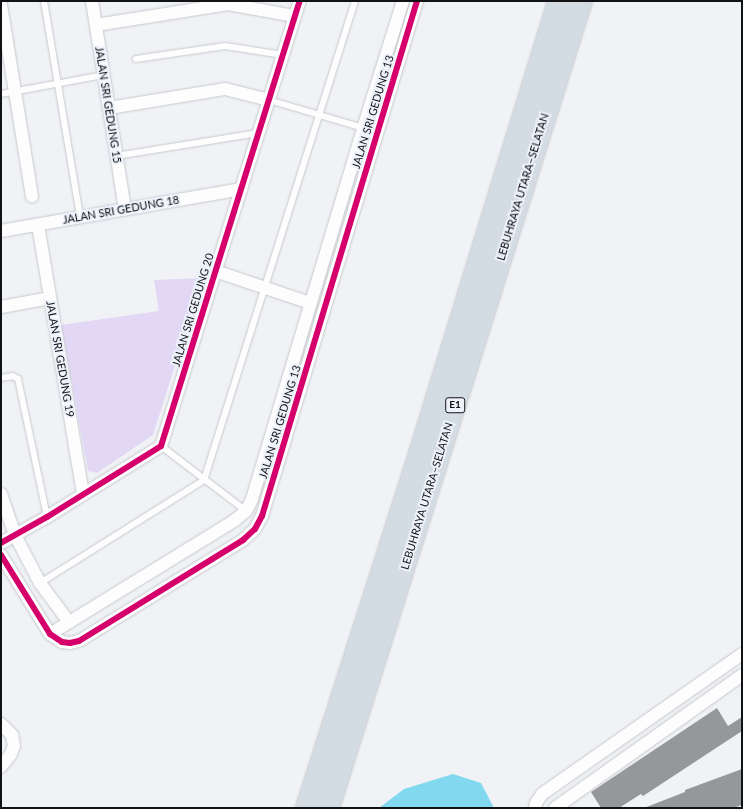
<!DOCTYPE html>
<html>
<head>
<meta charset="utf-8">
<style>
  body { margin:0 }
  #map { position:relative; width:743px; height:809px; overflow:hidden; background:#f0f2f6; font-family:Lato,sans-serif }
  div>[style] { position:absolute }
  .green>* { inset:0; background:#e2d8f6 }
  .water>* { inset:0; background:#82d8ef }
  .building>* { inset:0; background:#96979b }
  .roads { filter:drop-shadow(0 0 1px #c7c9cd) drop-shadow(0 0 1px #c7c9cd) }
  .service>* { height:6px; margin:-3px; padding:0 3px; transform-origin:3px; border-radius:3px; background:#fdfdfe }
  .minor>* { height:12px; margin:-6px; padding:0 6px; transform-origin:6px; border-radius:6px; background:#fdfdfe }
  .motorway>* { height:22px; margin:-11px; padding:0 11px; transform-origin:11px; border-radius:11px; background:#d3dce2 }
  .cycleway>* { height:6px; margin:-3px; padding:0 3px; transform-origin:3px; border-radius:3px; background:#d6006c }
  span { translate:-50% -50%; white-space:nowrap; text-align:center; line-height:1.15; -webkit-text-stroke:4px #ecf1fa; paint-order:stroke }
  .shield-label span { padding:1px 3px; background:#ecf1fa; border:1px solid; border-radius:3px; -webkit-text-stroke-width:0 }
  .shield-label { font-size:10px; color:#111215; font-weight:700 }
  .street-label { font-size:11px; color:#111215 }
  .frame { position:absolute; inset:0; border:2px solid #111215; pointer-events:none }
</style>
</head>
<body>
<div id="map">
  <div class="green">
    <i style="clip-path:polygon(203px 278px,153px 435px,97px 473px,88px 471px,61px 325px,159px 311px,154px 280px)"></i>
  </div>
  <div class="water">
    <i style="clip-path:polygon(453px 774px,481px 783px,494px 808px,379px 808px,404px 789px)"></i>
  </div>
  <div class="building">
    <i style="clip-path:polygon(717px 708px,728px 726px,742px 717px,742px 731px,643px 796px,641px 794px,619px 808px,601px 808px,591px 792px)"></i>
    <i style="clip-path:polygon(742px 769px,742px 805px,733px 808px,644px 808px,685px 792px,685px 790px)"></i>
  </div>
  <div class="roads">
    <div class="service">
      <i style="left:44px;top:1px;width:219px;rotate:80.5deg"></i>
      <i style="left:136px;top:59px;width:90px;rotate:-8.3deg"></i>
      <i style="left:225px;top:46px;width:59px;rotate:8.8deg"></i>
      <i style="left:1px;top:94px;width:105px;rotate:-10.5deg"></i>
      <i style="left:269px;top:100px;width:98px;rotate:16.6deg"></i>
      <i style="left:116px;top:156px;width:144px;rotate:-9.2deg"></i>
      <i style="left:1px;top:378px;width:12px;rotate:-9deg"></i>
      <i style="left:13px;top:376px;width:6px;rotate:31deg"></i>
      <i style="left:18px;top:379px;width:141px;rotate:78.1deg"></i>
      <i style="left:161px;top:446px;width:107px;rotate:37.4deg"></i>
      <i style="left:40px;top:583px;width:194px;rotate:-32.1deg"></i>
      <i style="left:204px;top:480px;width:502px;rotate:-72.5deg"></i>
    </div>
    <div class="minor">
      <i style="left:92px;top:1px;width:211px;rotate:81deg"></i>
      <i style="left:1px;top:5px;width:194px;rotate:80.8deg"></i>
      <i style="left:96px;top:25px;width:134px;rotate:-9deg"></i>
      <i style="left:228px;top:4px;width:68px;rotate:10.2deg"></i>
      <i style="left:109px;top:108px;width:118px;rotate:-9.3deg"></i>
      <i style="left:225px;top:89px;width:45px;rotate:14deg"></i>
      <i style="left:38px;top:225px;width:273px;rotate:80.5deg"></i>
      <i style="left:1px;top:231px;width:244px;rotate:-9.9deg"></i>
      <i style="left:215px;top:271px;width:100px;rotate:18.6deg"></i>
      <i style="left:1px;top:307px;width:50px;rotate:-10.4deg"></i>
      <i style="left:1px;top:494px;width:43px;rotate:71.1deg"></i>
      <i style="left:15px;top:535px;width:54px;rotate:62.5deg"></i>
      <i style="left:40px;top:583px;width:49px;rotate:53.4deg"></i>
      <i style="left:1px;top:543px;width:53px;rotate:-29.5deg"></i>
      <i style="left:47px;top:517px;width:134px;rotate:-31.9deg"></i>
      <i style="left:161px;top:446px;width:466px;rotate:-72.7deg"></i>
      <i style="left:1px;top:555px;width:93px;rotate:58.2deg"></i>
      <i style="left:50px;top:634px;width:14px;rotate:34deg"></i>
      <i style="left:62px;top:642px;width:8px;rotate:7deg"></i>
      <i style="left:70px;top:643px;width:9px;rotate:-13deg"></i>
      <i style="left:79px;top:641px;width:193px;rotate:-31.6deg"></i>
      <i style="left:243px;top:540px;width:16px;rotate:-43deg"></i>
      <i style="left:255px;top:529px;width:15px;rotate:-62deg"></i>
      <i style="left:262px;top:516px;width:538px;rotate:-73.25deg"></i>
      <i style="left:50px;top:634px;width:217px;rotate:-31.6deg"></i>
      <i style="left:235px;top:520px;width:14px;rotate:-39deg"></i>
      <i style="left:246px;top:511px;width:13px;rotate:-63deg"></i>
      <i style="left:252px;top:499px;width:387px;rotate:-73.3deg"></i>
      <i style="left:363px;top:128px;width:133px;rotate:-72.5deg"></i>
      <i style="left:1px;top:724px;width:16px;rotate:45deg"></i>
      <i style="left:12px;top:735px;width:11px;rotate:80deg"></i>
      <i style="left:14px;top:746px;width:9px;rotate:111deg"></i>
      <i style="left:11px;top:754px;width:16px;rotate:128deg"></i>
      <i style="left:535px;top:808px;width:5px;rotate:-79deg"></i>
      <i style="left:536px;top:803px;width:11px;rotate:-56deg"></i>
      <i style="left:542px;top:794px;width:244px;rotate:-35deg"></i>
      <i style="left:555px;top:808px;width:229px;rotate:-35.4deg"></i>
    </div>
    <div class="motorway">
      <i style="left:307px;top:808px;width:355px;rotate:-72.3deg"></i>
      <i style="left:415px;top:470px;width:491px;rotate:-72.9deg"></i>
      <i style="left:328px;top:808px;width:846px;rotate:-72.59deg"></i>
    </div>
  </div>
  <div class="cycleway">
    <i style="left:1px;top:543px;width:53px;rotate:-29.5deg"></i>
    <i style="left:47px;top:517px;width:134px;rotate:-31.9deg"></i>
    <i style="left:161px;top:446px;width:466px;rotate:-72.7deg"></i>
    <i style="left:1px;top:555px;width:93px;rotate:58.2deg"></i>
    <i style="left:50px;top:634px;width:14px;rotate:34deg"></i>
    <i style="left:62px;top:642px;width:8px;rotate:7deg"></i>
    <i style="left:70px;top:643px;width:9px;rotate:-13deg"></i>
    <i style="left:79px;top:641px;width:193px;rotate:-31.6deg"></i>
    <i style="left:243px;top:540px;width:16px;rotate:-43deg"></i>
    <i style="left:255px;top:529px;width:15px;rotate:-62deg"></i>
    <i style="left:262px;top:516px;width:538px;rotate:-73.25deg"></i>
  </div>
  <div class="shield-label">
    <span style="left:455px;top:405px">E1</span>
  </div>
  <div class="street-label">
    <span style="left:108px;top:105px;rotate:81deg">JALAN SRI GEDUNG 15</span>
    <span style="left:373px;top:112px;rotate:-73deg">JALAN SRI GEDUNG 13</span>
    <span style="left:523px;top:187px;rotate:-73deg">LEBUHRAYA UTARA–SELATAN</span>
    <span style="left:121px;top:210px;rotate:-10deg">JALAN SRI GEDUNG 18</span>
    <span style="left:193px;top:310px;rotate:-73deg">JALAN SRI GEDUNG 20</span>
    <span style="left:60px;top:359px;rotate:80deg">JALAN SRI GEDUNG 19</span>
    <span style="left:280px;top:422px;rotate:-73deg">JALAN SRI GEDUNG 13</span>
    <span style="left:427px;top:496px;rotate:-73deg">LEBUHRAYA UTARA–SELATAN</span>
  </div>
  <div class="frame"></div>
</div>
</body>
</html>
